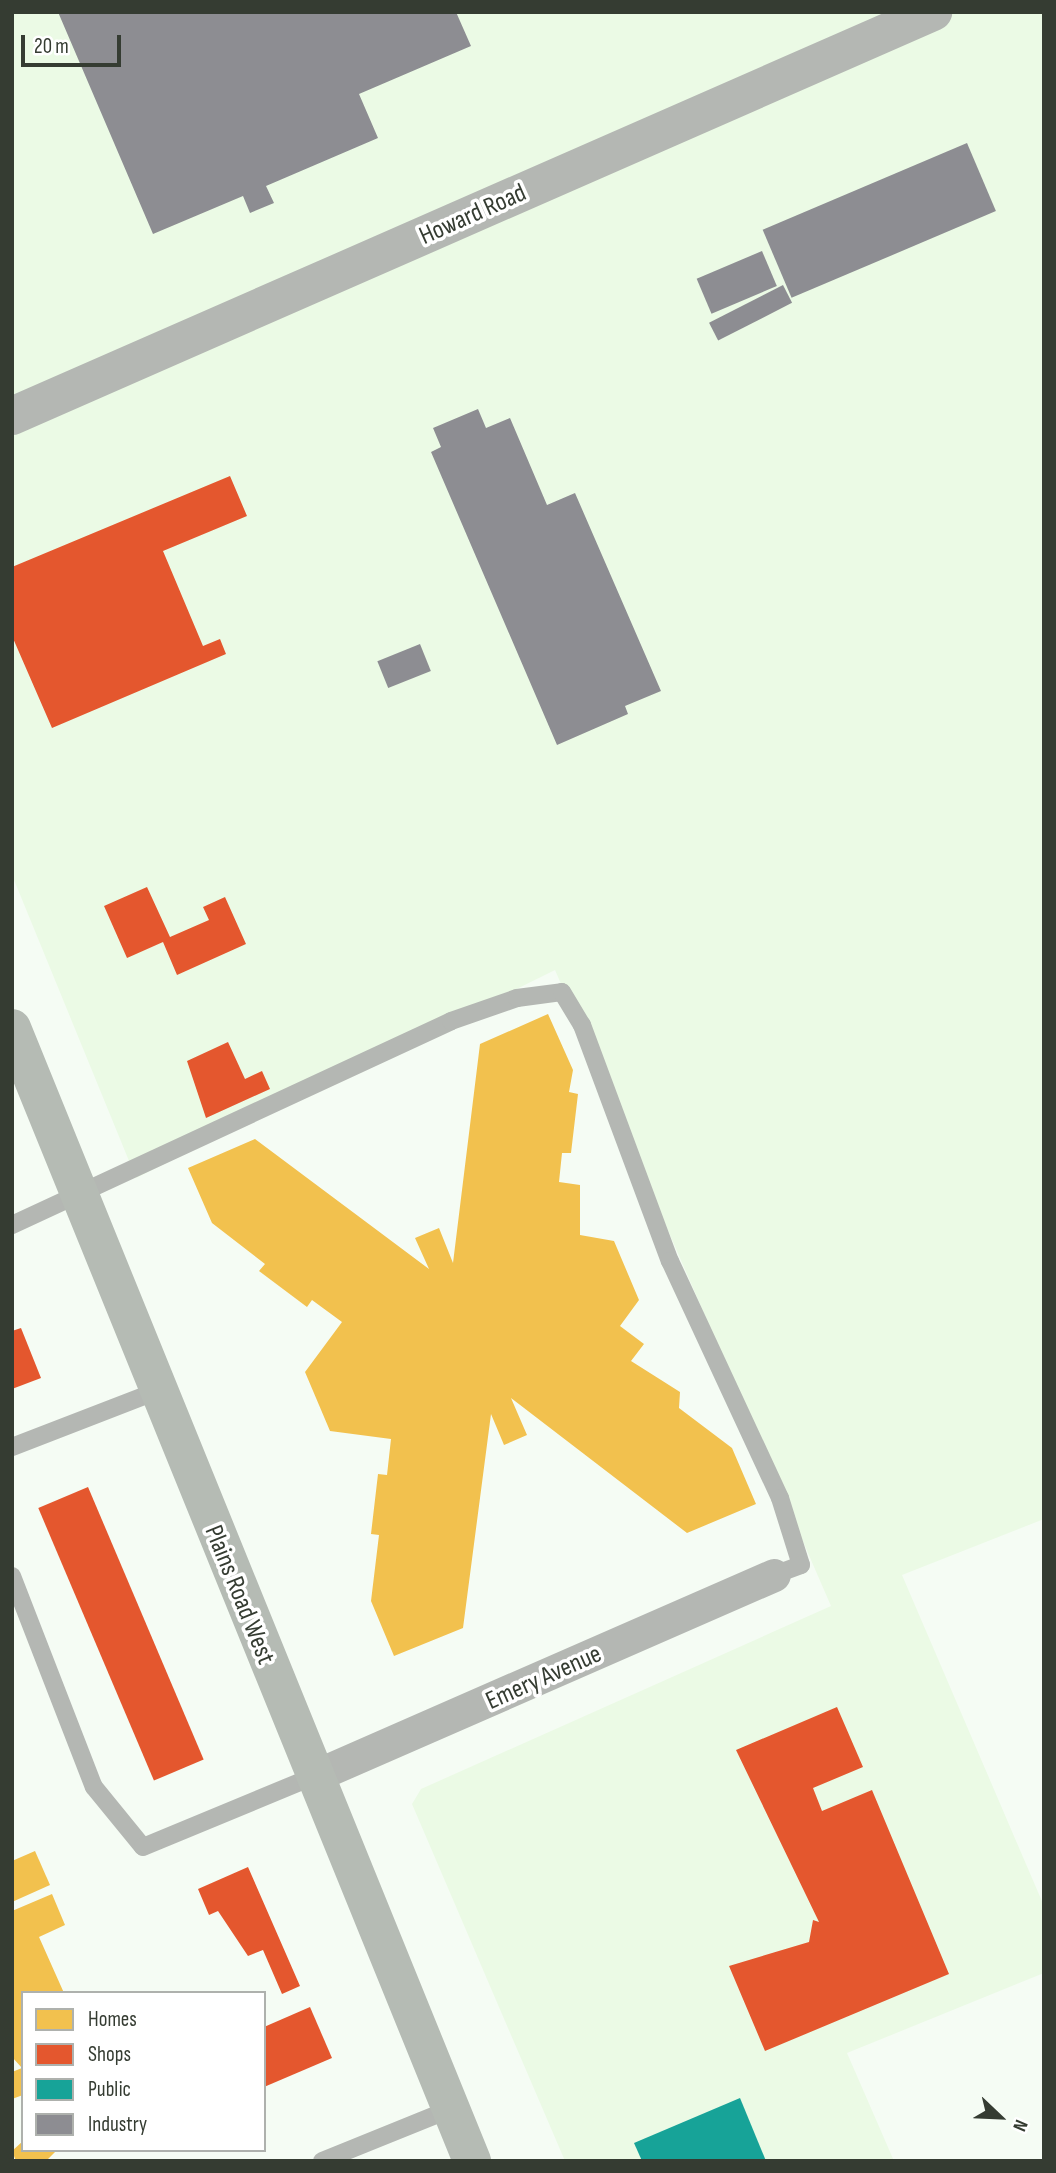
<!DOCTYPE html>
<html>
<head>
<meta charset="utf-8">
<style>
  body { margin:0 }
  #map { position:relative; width:1056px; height:2173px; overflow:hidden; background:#f5fcf4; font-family:"Sofia Sans Condensed",sans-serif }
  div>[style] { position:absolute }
  .built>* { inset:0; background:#ebfae5 }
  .homes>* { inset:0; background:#f2c14e }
  .shops>* { inset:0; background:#e4572e; transform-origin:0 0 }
  .public>* { inset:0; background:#17a398 }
  .industry>* { inset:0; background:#8d8d92; transform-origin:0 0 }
  .service>* { height:18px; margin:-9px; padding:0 9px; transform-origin:9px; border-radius:9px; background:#b4b7b3 }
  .minor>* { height:33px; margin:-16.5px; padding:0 16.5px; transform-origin:16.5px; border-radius:16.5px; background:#b4b7b3 }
  .tertiary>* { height:38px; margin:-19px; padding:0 19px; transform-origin:19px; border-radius:19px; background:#b4b7b3 }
  .primary>* { height:38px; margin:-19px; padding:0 19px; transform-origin:19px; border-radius:19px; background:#b5bbb4 }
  span { translate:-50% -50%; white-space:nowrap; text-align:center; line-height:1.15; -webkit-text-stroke:7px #fff; paint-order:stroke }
  .street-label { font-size:26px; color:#353c32 }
  .frame { position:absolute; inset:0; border:14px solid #353c32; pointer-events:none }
  .legend { position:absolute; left:21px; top:1991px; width:245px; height:161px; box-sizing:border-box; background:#fff; border:2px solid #aeb1ad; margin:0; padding:9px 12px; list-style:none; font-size:21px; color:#353c32 }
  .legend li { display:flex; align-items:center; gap:14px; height:35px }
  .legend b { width:35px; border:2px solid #aeb1ad }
  .north { position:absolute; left:965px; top:2082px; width:70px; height:70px; -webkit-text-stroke:5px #fff; paint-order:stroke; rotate:113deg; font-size:19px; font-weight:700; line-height:28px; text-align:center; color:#353c32 }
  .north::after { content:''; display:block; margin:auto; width:24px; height:32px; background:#353c32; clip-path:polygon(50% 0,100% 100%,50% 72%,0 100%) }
  .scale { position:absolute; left:21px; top:35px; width:100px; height:32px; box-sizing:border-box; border:4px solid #353c32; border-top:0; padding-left:9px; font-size:21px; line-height:24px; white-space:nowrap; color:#353c32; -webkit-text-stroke:5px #fff; paint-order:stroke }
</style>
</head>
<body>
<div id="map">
  <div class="built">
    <i style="clip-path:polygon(12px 12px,1044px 12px,1044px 1519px,902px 1575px,1044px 1906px,1044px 1973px,847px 2053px,894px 2161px,565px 2161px,412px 1804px,421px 1789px,831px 1606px,555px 970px,136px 1178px,12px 875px)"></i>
  </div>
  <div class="homes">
    <i style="clip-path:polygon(548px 1014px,573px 1070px,569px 1092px,578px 1094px,571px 1153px,562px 1153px,559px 1182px,580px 1185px,580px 1235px,614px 1241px,639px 1300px,620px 1326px,644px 1344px,631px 1361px,680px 1392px,679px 1408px,732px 1448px,756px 1504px,687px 1533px,511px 1398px,527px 1435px,504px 1445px,491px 1414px,463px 1628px,394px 1656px,371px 1601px,379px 1535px,371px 1534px,378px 1474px,387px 1475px,391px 1439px,330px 1431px,305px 1372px,342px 1322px,312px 1300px,307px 1307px,259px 1271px,265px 1264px,212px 1223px,188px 1168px,255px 1139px,429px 1269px,415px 1238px,439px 1228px,453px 1263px,480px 1044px)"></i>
    <i style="clip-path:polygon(35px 1851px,50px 1885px,12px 1902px,12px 1861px)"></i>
    <i style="clip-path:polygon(52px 1894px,65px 1925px,39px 1937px,64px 1993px,23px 1993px,23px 2095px,12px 2099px,12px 2072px,22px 2068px,12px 2057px,12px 1911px)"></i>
    <i style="clip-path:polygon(23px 2141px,23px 2150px,57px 2150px,46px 2161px,16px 2161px,12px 2151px)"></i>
  </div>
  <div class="shops">
    <i style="clip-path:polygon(230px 476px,247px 516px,163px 551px,203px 646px,220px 639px,226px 654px,52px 728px,12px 636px,12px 567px)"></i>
    <i style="clip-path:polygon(147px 887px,170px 937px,209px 920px,203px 907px,225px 897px,246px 944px,177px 975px,163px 942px,127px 958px,104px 906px)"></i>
    <i style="clip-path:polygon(228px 1042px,245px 1079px,262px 1071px,270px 1089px,206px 1118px,187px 1061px)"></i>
    <i style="clip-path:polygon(21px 1328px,41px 1378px,12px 1389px,12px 1331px)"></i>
    <i style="left:88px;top:1487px;width:296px;height:54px;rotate:67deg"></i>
    <i style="clip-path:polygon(837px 1707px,863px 1767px,813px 1788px,822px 1811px,872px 1790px,949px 1974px,765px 2051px,729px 1966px,809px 1942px,813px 1920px,819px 1922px,736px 1750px)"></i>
    <i style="clip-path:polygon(248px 1867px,300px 1986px,282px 1994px,263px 1950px,248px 1956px,218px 1911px,209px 1915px,198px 1889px)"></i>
    <i style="clip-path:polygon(310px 2007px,332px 2058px,264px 2087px,264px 2027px)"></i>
  </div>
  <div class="public">
    <i style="clip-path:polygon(740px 2098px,766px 2161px,642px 2161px,634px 2143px)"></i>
  </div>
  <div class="industry">
    <i style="clip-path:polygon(58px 12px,456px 12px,471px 46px,359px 94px,378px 138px,266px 186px,274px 203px,250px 213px,243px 196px,153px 234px)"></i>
    <i style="left:967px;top:143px;width:74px;height:222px;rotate:67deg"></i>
    <i style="left:762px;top:251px;width:38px;height:71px;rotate:67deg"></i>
    <i style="left:783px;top:285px;width:20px;height:83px;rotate:63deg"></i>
    <i style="clip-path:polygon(478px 409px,486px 428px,510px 418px,547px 505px,575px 493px,661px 691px,625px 706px,628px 714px,557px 745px,431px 452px,441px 447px,433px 428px)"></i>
    <i style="left:420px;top:644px;width:29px;height:46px;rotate:68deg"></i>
  </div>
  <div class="service">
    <i style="left:12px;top:1225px;width:484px;rotate:-24.9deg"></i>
    <i style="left:451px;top:1021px;width:70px;rotate:-19.2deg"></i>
    <i style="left:517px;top:998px;width:45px;rotate:-7.6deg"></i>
    <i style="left:562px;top:992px;width:39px;rotate:59deg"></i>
    <i style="left:582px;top:1025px;width:252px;rotate:69.6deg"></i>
    <i style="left:670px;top:1261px;width:261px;rotate:65.1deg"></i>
    <i style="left:780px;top:1498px;width:70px;rotate:72.6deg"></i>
    <i style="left:801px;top:1565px;width:29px;rotate:160deg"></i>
    <i style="left:12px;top:1447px;width:155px;rotate:-21.1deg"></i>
    <i style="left:12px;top:1576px;width:226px;rotate:68.8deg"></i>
    <i style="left:94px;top:1787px;width:77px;rotate:50.8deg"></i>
    <i style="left:143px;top:1847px;width:183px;rotate:-22.5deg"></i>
    <i style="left:322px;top:2161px;width:139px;rotate:-22deg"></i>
  </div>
  <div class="minor">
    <i style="left:312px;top:1777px;width:504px;rotate:-23.62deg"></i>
  </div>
  <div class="tertiary">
    <i style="left:12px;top:416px;width:1006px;rotate:-23.68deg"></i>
  </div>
  <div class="primary">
    <i style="left:12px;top:1028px;width:1223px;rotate:67.9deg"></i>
  </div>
  <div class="street-label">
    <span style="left:473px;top:215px;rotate:-24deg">Howard Road</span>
    <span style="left:239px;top:1595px;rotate:68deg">Plains Road West</span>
    <span style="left:544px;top:1678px;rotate:-24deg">Emery Avenue</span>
  </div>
  <div class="frame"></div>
  <ul class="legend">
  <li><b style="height:19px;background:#f2c14e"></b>Homes</li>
  <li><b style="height:19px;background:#e4572e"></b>Shops</li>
  <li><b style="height:19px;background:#17a398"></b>Public</li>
  <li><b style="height:19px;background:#8d8d92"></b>Industry</li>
  </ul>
  <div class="north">N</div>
  <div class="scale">20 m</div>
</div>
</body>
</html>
